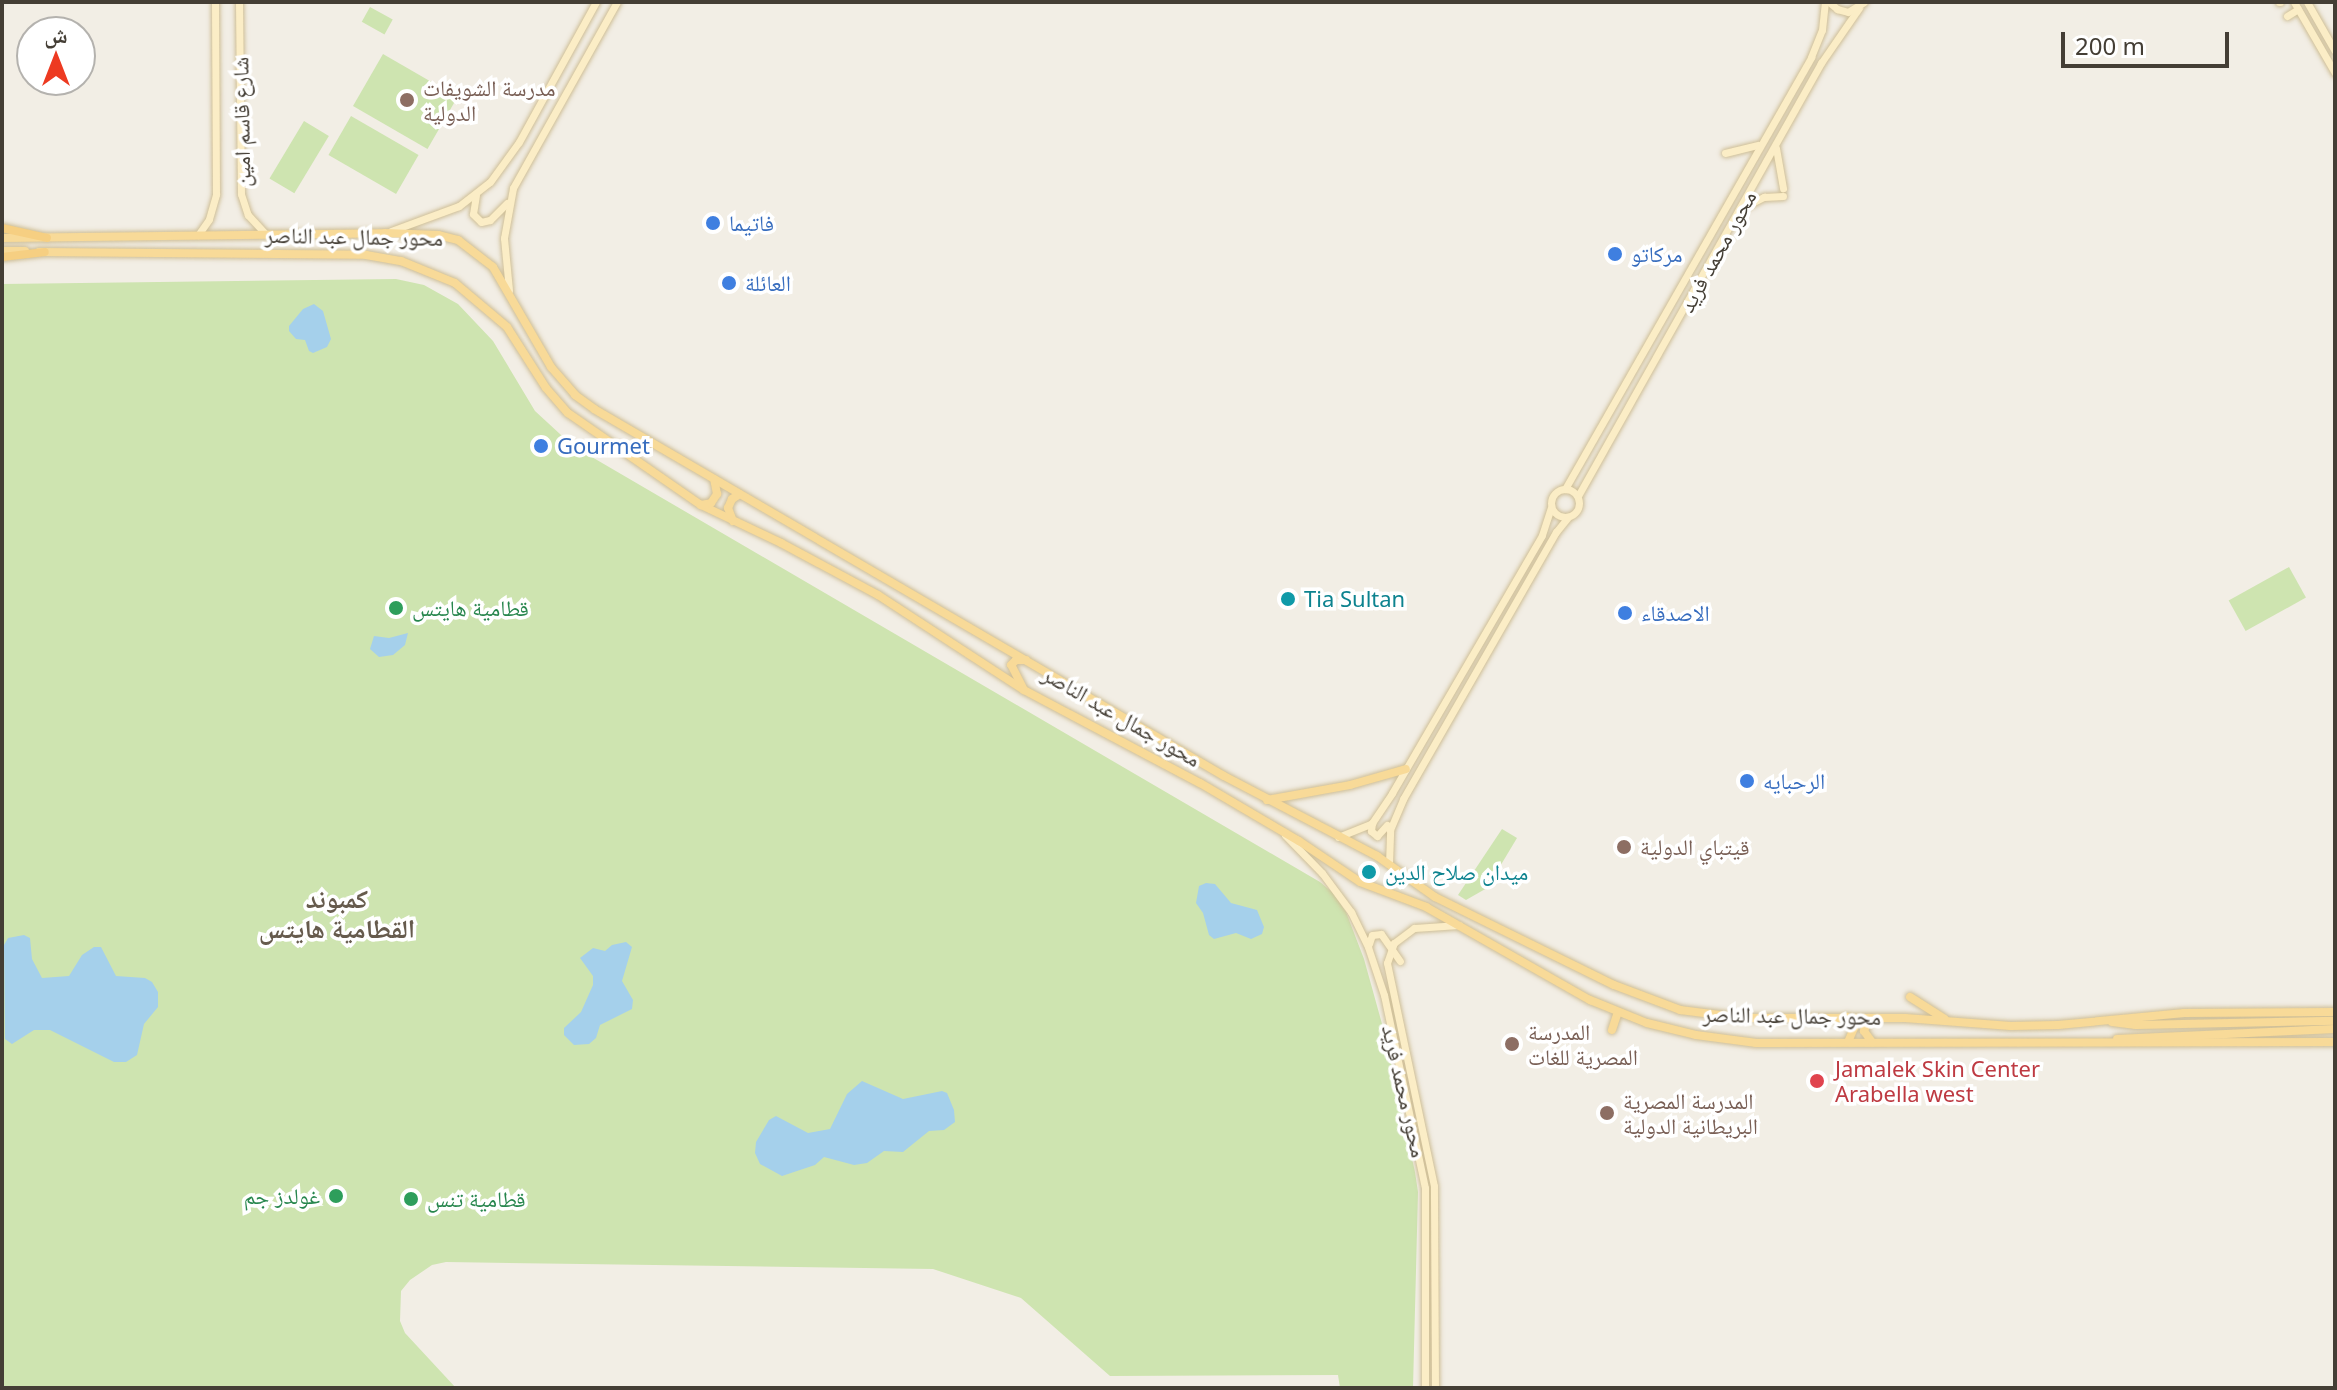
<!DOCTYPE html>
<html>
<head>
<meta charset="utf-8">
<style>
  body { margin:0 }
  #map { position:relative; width:2337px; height:1390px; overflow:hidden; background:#f2eee5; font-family:"Noto Sans","Noto Naskh Arabic",sans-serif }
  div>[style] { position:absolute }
  .green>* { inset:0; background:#cee4b0; transform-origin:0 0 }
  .water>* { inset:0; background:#a5d0eb }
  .roads { filter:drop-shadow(0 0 2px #cfbf97) drop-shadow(0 0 2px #cfbf97) }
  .secondary>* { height:7px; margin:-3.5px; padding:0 3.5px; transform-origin:3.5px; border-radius:3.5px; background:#fbedc6 }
  .secondary>.ring { margin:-3.5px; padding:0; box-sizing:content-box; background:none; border:7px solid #fbedc6; border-radius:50% }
  .primary>* { height:8px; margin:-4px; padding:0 4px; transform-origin:4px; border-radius:4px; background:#f8da98 }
  .trunk>* { height:8px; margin:-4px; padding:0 4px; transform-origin:4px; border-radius:4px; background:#f6cf82 }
  .dots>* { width:22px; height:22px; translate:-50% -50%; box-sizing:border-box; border:4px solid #fff; border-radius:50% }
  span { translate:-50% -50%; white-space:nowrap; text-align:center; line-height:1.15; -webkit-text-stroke:7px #fff; paint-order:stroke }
  .education-label { font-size:22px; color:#785e54 }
  .left { translate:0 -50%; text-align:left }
  .street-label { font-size:22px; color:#443e35 }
  .shop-label { font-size:22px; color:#366cbe }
  .culture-label { font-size:22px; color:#0d838f }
  .leisure-label { font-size:22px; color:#27864d }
  .right { translate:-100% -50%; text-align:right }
  .health-label { font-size:22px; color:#be3a42 }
  .quarter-label { font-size:26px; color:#665b4d; font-weight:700 }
  .frame { position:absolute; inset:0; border:4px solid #443e35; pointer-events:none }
  .north { position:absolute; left:16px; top:16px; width:80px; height:80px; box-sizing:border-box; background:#fff; border:2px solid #b4b2ae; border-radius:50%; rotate:0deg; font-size:22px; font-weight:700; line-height:32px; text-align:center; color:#443e35 }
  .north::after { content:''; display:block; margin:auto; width:28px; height:36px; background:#ed3a21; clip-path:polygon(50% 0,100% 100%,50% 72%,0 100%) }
  .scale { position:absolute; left:2061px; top:32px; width:168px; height:36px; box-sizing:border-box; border:4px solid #443e35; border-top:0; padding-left:10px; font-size:24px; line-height:28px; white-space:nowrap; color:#443e35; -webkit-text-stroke:6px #fff; paint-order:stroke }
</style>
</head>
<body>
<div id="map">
  <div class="green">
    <i style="left:370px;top:7px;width:26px;height:17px;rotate:29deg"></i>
    <i style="left:383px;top:54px;width:86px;height:60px;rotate:30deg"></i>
    <i style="left:351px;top:116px;width:78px;height:45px;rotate:30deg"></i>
    <i style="left:304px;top:121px;width:29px;height:67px;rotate:31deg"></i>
    <i style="clip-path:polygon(396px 279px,424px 285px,458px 304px,493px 341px,535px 411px,573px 446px,1320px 882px,1333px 893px,1346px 912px,1364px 959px,1384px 1031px,1415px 1172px,1418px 1192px,1413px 1388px,1340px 1388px,1338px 1375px,1110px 1376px,1021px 1298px,933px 1269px,446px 1262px,432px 1265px,410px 1280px,401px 1291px,400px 1321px,405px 1333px,456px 1388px,2px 1388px,2px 284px)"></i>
    <i style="left:2289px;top:567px;width:35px;height:69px;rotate:61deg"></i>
    <i style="clip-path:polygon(1502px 829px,1517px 838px,1487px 888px,1466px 900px,1458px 895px)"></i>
  </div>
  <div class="water">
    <i style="clip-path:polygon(314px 304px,323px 311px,331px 339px,327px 347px,313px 353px,309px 351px,305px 340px,296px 339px,289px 331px,289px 326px,303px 309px)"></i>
    <i style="clip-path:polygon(408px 633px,405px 645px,393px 655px,379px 657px,370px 649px,374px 636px,389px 638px)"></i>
    <i style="clip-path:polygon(1206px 883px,1215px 884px,1231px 903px,1257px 910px,1264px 927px,1262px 934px,1251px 939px,1236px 933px,1214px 939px,1209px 935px,1203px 913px,1196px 903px,1199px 886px)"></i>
    <i style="clip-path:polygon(24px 935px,30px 938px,32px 959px,42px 978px,69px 976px,82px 955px,94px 947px,101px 947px,116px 976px,145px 978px,152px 982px,158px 992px,158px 1007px,144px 1024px,137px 1055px,126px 1062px,114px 1062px,50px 1030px,34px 1030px,12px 1044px,5px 1039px,4px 945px,8px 938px)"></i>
    <i style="clip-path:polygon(626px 942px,632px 947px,622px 981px,633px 1000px,632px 1009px,600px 1025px,596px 1038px,589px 1044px,574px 1045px,564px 1035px,564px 1028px,581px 1012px,593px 985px,593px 976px,580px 958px,593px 948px,605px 951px,612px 945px)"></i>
    <i style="clip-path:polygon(862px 1081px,903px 1099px,942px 1091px,947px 1093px,954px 1110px,955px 1122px,944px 1130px,929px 1131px,903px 1152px,884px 1151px,867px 1163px,854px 1165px,824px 1157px,815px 1165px,782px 1176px,760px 1164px,755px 1153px,756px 1142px,769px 1120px,776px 1116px,808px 1133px,830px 1129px,847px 1094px)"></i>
  </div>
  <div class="roads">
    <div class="secondary">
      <i style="left:239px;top:2px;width:192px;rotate:89.4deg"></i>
      <i style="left:241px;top:194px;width:22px;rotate:72deg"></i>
      <i style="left:248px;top:215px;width:26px;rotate:47deg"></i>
      <i style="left:1829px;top:2px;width:11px;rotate:41deg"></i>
      <i style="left:1837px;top:9px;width:11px;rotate:15deg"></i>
      <i style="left:1848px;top:12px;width:19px;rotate:-32deg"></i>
      <i style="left:2279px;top:2px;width:1px"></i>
      <i style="left:2294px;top:2px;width:82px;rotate:60deg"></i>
      <i style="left:2307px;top:2px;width:56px;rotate:60.3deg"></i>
      <i style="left:2287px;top:16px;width:13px;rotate:-32deg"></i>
      <i style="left:1776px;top:148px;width:41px;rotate:80.1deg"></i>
      <i style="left:1725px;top:153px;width:34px;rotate:-14deg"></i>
      <i style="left:476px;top:195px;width:19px;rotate:99deg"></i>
      <i style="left:473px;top:214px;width:11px;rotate:45deg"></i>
      <i style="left:481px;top:222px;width:9px;rotate:-13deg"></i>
      <i style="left:490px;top:220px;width:24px;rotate:-45deg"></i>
      <i style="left:1742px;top:208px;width:25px;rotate:-27deg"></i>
      <i style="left:1764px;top:197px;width:19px;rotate:-3deg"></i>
      <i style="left:391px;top:231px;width:72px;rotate:-20.2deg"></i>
      <i style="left:459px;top:206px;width:39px;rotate:-38deg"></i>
      <i style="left:490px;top:182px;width:49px;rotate:-54.1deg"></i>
      <i style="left:519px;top:142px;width:160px;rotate:-61.2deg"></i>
      <i style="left:198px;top:235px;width:19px;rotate:-55deg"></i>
      <i style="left:209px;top:219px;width:26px;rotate:-74deg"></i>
      <i style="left:216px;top:194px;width:192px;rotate:-90.3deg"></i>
      <i style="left:509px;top:290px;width:52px;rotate:-95.5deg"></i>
      <i style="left:504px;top:238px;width:51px;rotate:-79.8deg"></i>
      <i style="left:513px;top:188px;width:213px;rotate:-60.8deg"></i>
      <i class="ring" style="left:1551px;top:489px;width:21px;height:21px"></i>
      <i style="left:1565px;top:489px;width:497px;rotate:-60.3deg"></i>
      <i style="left:1811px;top:57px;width:29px;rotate:-68deg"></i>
      <i style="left:1822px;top:30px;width:28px;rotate:-84deg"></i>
      <i style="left:1578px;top:496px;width:497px;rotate:-60.7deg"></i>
      <i style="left:1821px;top:63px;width:67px;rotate:-55.4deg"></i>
      <i style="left:1372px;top:823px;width:8px;rotate:97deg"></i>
      <i style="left:1371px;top:831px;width:8px;rotate:40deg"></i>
      <i style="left:1377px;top:836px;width:15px;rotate:-48deg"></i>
      <i style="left:1285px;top:835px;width:53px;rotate:45.8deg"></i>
      <i style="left:1322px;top:873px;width:49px;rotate:53.4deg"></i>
      <i style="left:1351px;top:912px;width:39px;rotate:64deg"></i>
      <i style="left:1368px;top:947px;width:51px;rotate:71.6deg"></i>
      <i style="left:1384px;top:995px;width:197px;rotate:78deg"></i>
      <i style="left:1425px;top:1188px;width:200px;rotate:90deg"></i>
      <i style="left:1338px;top:837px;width:37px;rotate:-22deg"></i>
      <i style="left:1372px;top:823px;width:36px;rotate:-56deg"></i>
      <i style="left:1392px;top:793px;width:298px;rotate:-59.8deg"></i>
      <i style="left:1542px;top:535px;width:28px;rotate:-72deg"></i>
      <i style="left:1389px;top:864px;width:34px;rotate:-88deg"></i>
      <i style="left:1390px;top:830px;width:34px;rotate:-67deg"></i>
      <i style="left:1403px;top:799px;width:308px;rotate:-60.2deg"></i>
      <i style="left:1556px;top:532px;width:19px;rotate:-51deg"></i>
      <i style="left:1369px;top:944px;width:9px;rotate:-72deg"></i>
      <i style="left:1372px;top:935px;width:9px;rotate:-6deg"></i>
      <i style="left:1381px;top:934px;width:33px;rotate:55deg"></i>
      <i style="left:1435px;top:1388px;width:202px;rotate:-90.3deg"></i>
      <i style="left:1434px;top:1186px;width:228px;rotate:-101.9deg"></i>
      <i style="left:1387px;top:963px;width:21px;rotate:-71deg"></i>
      <i style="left:1394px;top:943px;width:25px;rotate:-37deg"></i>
      <i style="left:1414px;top:928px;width:45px;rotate:-3.8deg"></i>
    </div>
    <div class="primary">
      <i style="left:2px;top:238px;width:383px;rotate:-0.7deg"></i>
      <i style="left:385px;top:233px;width:53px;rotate:2.2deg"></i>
      <i style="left:438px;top:235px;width:21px;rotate:14deg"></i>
      <i style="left:458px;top:240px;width:44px;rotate:37.6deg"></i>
      <i style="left:493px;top:267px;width:116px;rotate:59.9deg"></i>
      <i style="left:551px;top:367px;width:37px;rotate:49deg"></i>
      <i style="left:575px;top:395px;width:24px;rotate:36deg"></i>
      <i style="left:594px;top:409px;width:729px;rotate:30.22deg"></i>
      <i style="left:1224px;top:776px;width:173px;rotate:27.6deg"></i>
      <i style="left:1377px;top:856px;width:71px;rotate:35.3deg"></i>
      <i style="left:1435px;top:897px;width:199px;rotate:26.2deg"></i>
      <i style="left:1614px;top:985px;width:71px;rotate:20.7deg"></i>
      <i style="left:1680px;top:1010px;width:64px;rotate:7.2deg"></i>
      <i style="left:1743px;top:1018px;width:162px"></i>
      <i style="left:1905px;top:1018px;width:106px;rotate:4.3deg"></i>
      <i style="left:2011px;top:1026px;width:47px;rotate:-1.2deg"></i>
      <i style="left:2058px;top:1025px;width:127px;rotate:-5.4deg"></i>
      <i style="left:2184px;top:1013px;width:151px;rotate:-0.4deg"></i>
      <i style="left:2px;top:251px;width:23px"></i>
      <i style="left:39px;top:252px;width:327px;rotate:0.5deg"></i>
      <i style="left:366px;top:255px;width:36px;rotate:10deg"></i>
      <i style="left:401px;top:261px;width:58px;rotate:22.2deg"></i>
      <i style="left:455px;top:283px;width:68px;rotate:40.2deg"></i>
      <i style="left:507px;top:327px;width:72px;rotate:57.4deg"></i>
      <i style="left:546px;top:388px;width:33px;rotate:49deg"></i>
      <i style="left:568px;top:413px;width:162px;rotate:34.7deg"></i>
      <i style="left:701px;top:505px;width:89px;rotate:25.4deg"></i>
      <i style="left:781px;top:543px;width:110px;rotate:28.2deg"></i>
      <i style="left:878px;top:595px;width:174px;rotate:33.1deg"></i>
      <i style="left:1024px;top:690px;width:199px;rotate:27.9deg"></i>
      <i style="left:1200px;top:783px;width:115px;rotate:30.4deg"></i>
      <i style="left:1299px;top:841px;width:73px;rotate:33.9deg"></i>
      <i style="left:1360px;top:882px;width:71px;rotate:20.7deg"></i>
      <i style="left:1426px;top:907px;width:189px;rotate:29.6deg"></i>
      <i style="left:1590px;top:1000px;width:61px;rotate:22deg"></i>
      <i style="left:1647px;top:1023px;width:50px;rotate:13.8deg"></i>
      <i style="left:1696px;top:1035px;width:61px;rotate:7.6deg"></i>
      <i style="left:1756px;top:1043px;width:579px;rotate:-0.1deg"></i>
      <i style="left:701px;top:505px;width:10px;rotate:-11deg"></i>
      <i style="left:711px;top:503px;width:11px;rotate:-56deg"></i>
      <i style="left:717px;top:494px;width:15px;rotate:-101deg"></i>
      <i style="left:733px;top:521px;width:14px;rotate:-111deg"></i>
      <i style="left:728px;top:508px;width:10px;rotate:-66deg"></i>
      <i style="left:732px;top:499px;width:9px;rotate:-32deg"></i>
      <i style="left:1024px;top:690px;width:28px;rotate:-117deg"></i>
      <i style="left:1011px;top:665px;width:7px;rotate:-45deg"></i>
      <i style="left:1016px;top:660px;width:10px"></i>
      <i style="left:1267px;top:800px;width:84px;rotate:-10.2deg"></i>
      <i style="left:1350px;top:785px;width:58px;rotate:-15.9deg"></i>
      <i style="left:1910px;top:997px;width:41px;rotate:32.2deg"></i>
      <i style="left:1847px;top:1017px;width:13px;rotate:58deg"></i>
      <i style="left:1854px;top:1028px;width:15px;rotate:113deg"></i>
      <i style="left:1869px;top:1018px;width:14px;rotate:111deg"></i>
      <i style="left:1864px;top:1031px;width:14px;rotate:54deg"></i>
      <i style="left:2112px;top:1022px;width:24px;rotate:7deg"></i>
      <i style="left:2136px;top:1025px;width:199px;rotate:-1.2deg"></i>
      <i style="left:1612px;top:1030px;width:19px;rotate:-72deg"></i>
      <i style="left:2117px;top:1039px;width:218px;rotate:-2.6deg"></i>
    </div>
    <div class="trunk">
      <i style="left:2px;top:228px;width:46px;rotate:12.5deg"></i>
      <i style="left:2px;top:257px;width:43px;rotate:-6.6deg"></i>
    </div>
  </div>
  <div class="dots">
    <i style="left:407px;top:100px;background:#8d6e63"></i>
    <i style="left:713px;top:223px;background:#3f7fe0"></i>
    <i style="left:1615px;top:254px;background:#3f7fe0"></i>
    <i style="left:729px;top:283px;background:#3f7fe0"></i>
    <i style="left:541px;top:446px;background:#3f7fe0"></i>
    <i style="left:1288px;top:599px;background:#0f9aa8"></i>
    <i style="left:396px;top:608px;background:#2e9e5b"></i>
    <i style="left:1625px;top:613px;background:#3f7fe0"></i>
    <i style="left:1747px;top:781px;background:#3f7fe0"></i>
    <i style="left:1624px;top:847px;background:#8d6e63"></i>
    <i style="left:1369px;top:872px;background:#0f9aa8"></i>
    <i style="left:1512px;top:1044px;background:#8d6e63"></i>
    <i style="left:1817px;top:1081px;background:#e0444e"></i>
    <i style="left:1607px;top:1113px;background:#8d6e63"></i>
    <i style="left:336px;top:1196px;background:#2e9e5b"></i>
    <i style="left:411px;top:1199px;background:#2e9e5b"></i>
  </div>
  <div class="education-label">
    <span class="left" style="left:423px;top:100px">مدرسة الشويفات<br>الدولية</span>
    <span class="left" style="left:1640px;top:847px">قيتباي الدولية</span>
    <span class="left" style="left:1528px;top:1044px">المدرسة<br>المصرية للغات</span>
    <span class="left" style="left:1623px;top:1113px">المدرسة المصرية<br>البريطانية الدولية</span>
  </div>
  <div class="street-label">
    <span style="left:241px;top:122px;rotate:-91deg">شارع قاسم امين</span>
    <span style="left:354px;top:236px;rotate:1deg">محور جمال عبد الناصر</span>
    <span style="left:1717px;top:251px;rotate:-61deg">محور محمد فريد</span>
    <span style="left:1122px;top:716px;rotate:30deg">محور جمال عبد الناصر</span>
    <span style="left:1792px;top:1015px;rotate:1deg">محور جمال عبد الناصر</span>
    <span style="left:1405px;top:1091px;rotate:77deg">محور محمد فريد</span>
  </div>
  <div class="shop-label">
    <span class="left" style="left:729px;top:223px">فاتيما</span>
    <span class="left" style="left:1631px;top:254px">مركاتو</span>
    <span class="left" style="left:745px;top:283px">العائلة</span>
    <span class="left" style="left:557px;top:446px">Gourmet</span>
    <span class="left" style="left:1641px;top:613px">الاصدقاء</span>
    <span class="left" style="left:1763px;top:781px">الرحبايه</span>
  </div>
  <div class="culture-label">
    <span class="left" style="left:1304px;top:599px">Tia Sultan</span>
    <span class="left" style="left:1385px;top:872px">ميدان صلاح الدين</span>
  </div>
  <div class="leisure-label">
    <span class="left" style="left:412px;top:608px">قطامية هايتس</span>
    <span class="right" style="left:320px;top:1196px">غولدز جم</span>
    <span class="left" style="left:427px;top:1199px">قطامية تنس</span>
  </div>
  <div class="health-label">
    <span class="left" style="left:1835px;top:1081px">Jamalek Skin Center<br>Arabella west</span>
  </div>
  <div class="quarter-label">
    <span style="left:337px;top:914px">كمبوند<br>القطامية هايتس</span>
  </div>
  <div class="frame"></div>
  <div class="north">ش</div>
  <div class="scale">200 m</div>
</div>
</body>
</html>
